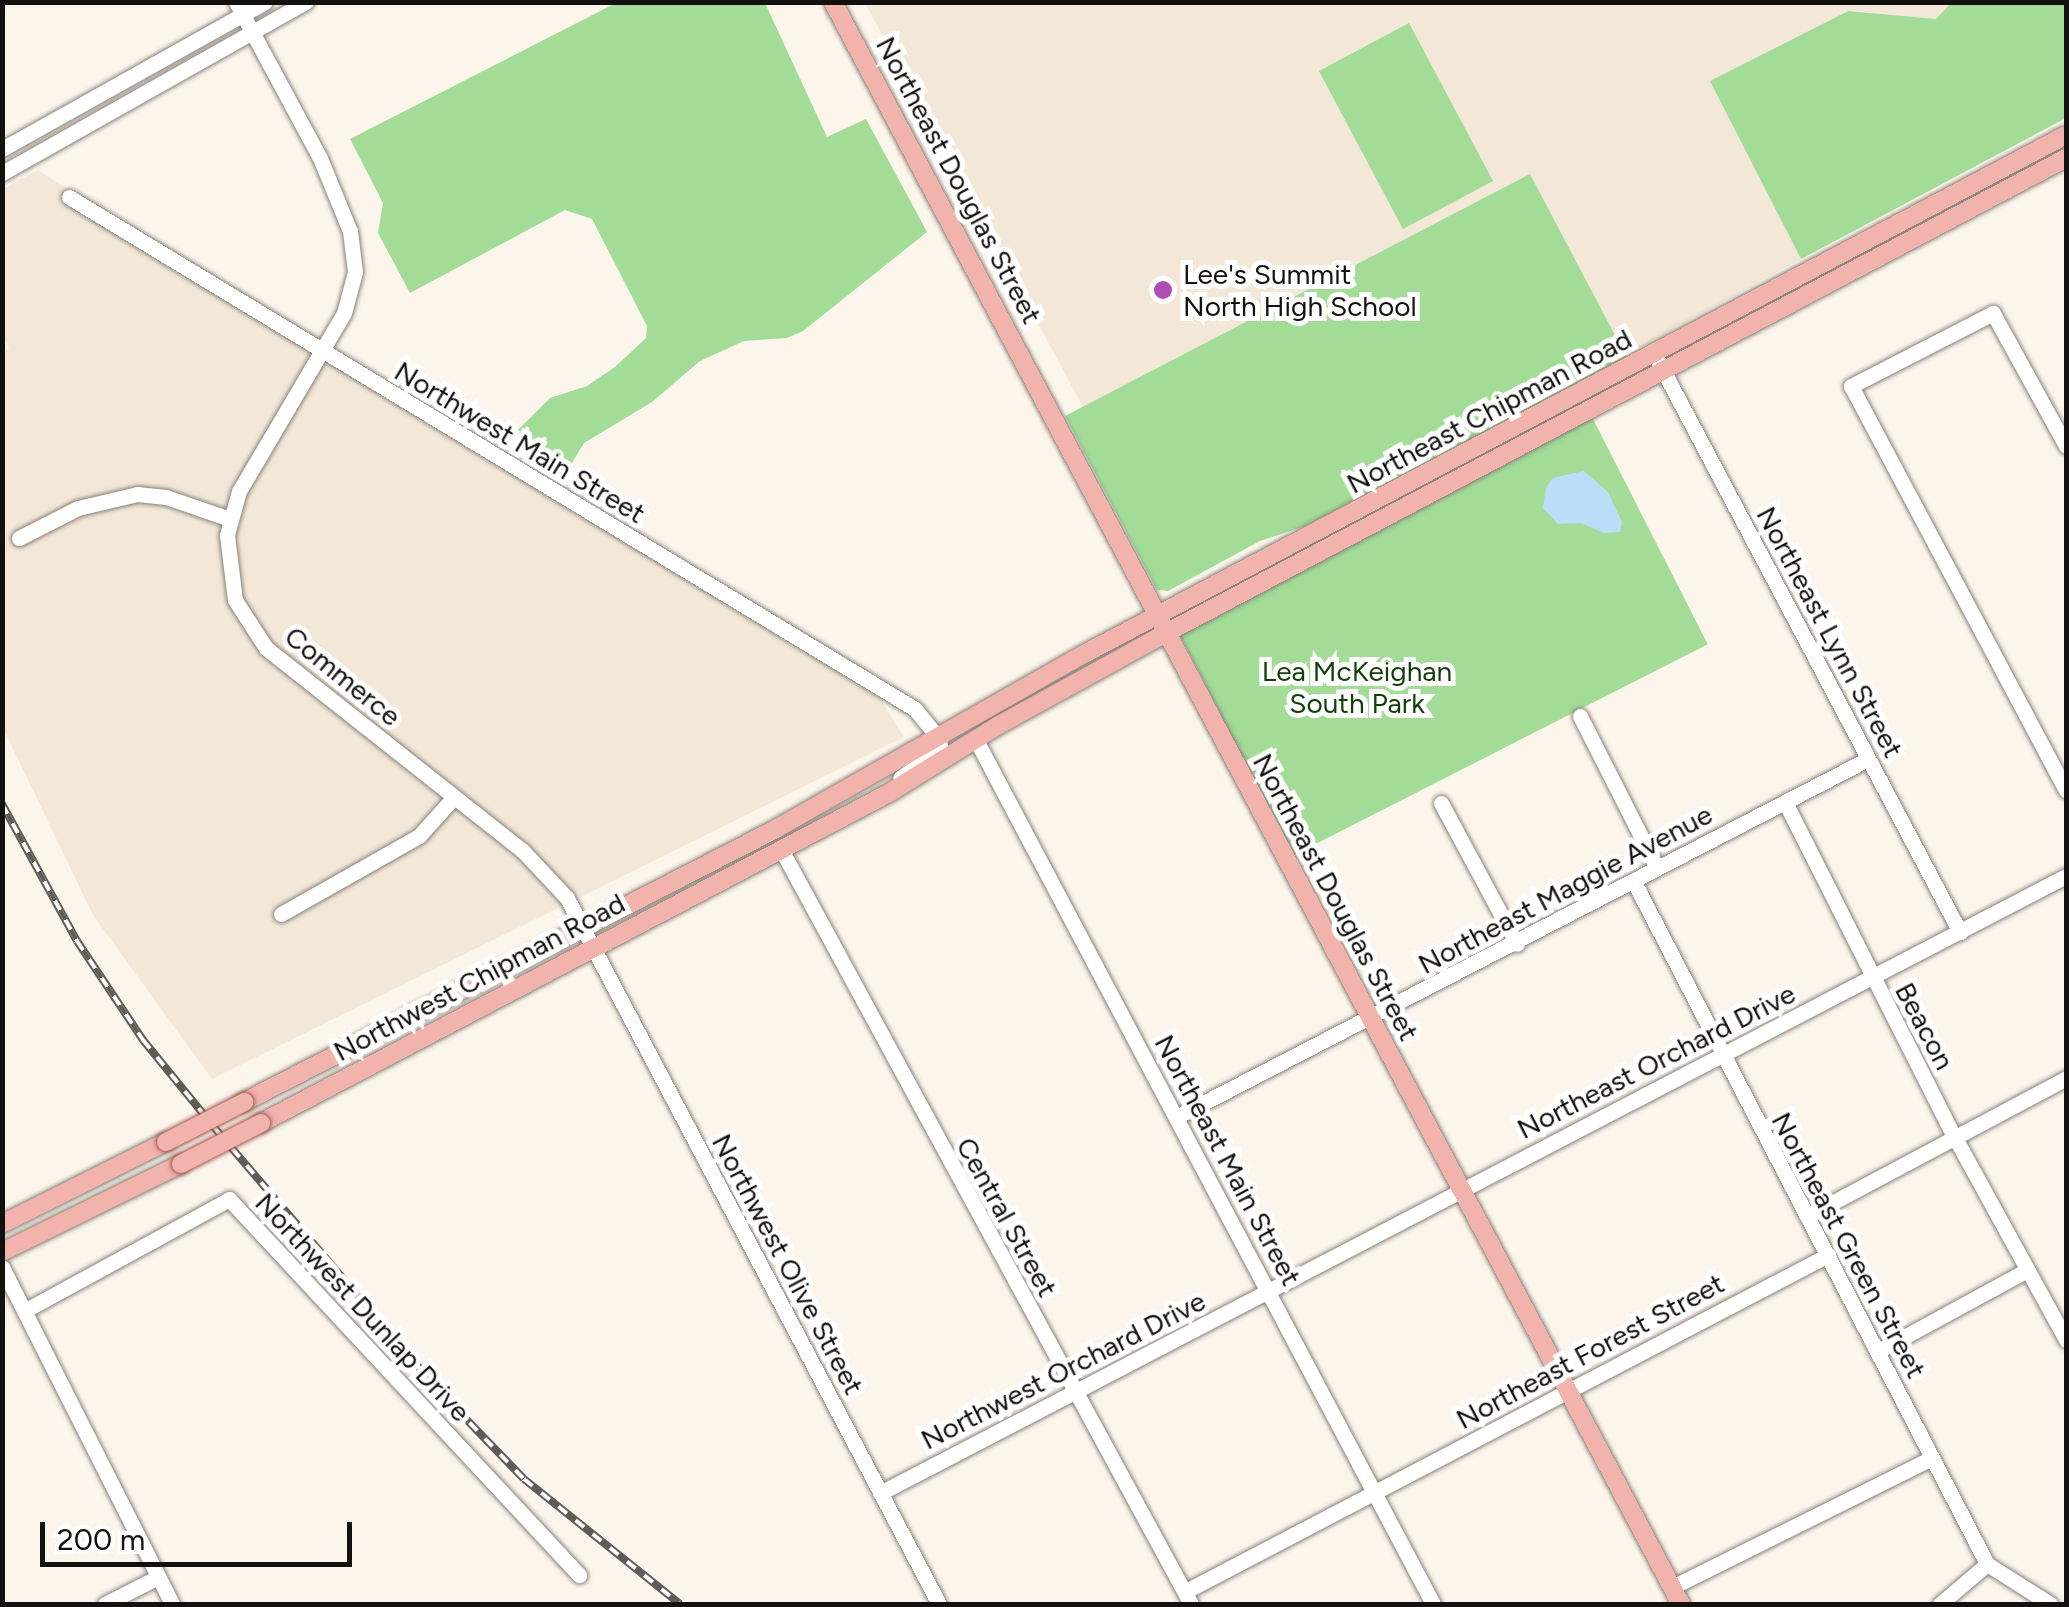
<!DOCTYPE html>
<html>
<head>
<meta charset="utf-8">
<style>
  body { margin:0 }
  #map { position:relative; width:2069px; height:1607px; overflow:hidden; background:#fbf5eb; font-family:Figtree,sans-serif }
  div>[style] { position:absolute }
  .built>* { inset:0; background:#f3e8d8 }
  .green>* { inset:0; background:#a2dc97; transform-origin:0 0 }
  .water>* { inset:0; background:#badef7 }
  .roads { filter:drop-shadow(0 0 2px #878179) drop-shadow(0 0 2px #878179) }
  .minor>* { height:15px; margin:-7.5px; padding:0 7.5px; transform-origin:7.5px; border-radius:7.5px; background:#fff }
  .major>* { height:18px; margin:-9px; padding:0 9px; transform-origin:9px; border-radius:9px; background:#f2b3ac }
  .rail>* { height:8px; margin-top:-4px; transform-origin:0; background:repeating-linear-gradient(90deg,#fff 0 11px,#5f5b56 0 22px); box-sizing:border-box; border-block:2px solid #5f5b56 }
  .bridges { filter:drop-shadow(0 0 2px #9e5951) drop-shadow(0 0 2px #9e5951) }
  .major-bridge>* { height:18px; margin:-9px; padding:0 9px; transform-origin:9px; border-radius:9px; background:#f2b3ac }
  .dots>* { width:28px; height:28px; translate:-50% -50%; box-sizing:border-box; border:5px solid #fff; border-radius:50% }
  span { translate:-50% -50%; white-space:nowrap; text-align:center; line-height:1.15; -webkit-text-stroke:10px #fff; paint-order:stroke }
  .street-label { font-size:28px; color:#13110e }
  .poi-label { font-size:28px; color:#13110e }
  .left { translate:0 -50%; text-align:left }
  .park-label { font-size:28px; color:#123e08 }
  .frame { position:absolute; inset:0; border:5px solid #13110e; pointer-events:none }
  .scale { position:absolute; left:40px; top:1522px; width:312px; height:45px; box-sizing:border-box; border:5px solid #13110e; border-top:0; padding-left:12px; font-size:30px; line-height:35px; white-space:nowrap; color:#13110e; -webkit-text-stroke:8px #fff; paint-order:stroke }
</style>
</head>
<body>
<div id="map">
  <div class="built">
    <i style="clip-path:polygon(865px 3px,1952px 3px,1936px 19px,1847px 11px,1711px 81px,1801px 259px,1625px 355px,1530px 174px,1083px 407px)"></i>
    <i style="clip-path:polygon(38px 170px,226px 292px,870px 683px,904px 737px,212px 1079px,93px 915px,3px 728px,2px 352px,9px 348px,2px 336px,3px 189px)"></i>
  </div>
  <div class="green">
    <i style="clip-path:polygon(1952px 2px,2066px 3px,2066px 118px,1801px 259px,1710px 81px,1848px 11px,1936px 19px)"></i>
    <i style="clip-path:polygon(616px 3px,765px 3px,827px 137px,866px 119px,927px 232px,803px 331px,787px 338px,744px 341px,700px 361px,652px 402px,584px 443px,570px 466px,515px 433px,550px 398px,587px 386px,615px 367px,646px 338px,647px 326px,592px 219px,565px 210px,410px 293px,378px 233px,383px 203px,350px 139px)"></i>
    <i style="left:1409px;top:23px;width:179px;height:102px;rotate:62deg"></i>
    <i style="clip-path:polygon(1530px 174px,1627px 358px,1305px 526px,1260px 541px,1168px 591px,1157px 590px,1065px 416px)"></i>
    <i style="left:1592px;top:417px;width:255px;height:466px;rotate:63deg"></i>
  </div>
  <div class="water">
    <i style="clip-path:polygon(1584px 471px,1608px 492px,1622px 522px,1620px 532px,1604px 533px,1581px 523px,1558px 524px,1543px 508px,1546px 487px,1553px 478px)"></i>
  </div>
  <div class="roads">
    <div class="minor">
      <i style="left:236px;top:2px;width:177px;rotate:61.7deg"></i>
      <i style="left:320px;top:158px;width:79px;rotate:67.7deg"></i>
      <i style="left:350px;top:231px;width:41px;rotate:83deg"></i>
      <i style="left:355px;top:272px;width:42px;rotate:105deg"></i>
      <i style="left:344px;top:313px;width:207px;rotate:120.5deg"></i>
      <i style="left:239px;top:491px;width:46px;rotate:105.3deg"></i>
      <i style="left:227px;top:535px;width:65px;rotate:83deg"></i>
      <i style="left:235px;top:600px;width:57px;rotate:57.1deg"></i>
      <i style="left:266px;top:648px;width:328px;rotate:38.3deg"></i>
      <i style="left:523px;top:851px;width:64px;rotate:46.9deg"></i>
      <i style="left:567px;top:898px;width:798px;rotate:62.21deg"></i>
      <i style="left:2px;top:149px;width:301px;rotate:-29.2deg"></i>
      <i style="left:2px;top:173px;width:349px;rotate:-29.4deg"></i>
      <i style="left:69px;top:197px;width:989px;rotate:31.18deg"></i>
      <i style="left:915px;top:709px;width:36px;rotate:51deg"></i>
      <i style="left:938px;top:737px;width:12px;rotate:76deg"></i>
      <i style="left:941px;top:749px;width:50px;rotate:144.7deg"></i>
      <i style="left:1655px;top:355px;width:653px;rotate:62.14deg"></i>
      <i style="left:2066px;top:446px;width:152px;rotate:-118.8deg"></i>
      <i style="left:1993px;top:313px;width:160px;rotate:152.8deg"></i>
      <i style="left:1851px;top:386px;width:458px;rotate:62deg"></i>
      <i style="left:19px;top:538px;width:66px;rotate:-27deg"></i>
      <i style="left:78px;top:508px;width:61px;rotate:-13.3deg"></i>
      <i style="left:137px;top:494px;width:29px;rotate:6deg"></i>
      <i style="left:166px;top:497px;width:68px;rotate:19deg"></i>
      <i style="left:1580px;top:716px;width:170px;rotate:63.1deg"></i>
      <i style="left:976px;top:740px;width:977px;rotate:62.12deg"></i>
      <i style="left:1785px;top:802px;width:374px;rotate:63.2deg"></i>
      <i style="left:1954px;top:1136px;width:233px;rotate:61.2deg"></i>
      <i style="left:1441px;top:803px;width:160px;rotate:61.7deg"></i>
      <i style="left:782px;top:851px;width:857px;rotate:61.49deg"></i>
      <i style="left:1634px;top:882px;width:768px;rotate:62.63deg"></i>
      <i style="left:1987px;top:1564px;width:75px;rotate:32.4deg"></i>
      <i style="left:281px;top:914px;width:159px;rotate:-29.5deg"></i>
      <i style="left:419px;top:836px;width:52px;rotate:-48.1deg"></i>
      <i style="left:1178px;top:1116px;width:777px;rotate:-27.36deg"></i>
      <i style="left:1807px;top:1216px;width:293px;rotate:-28deg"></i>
      <i style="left:2px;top:1267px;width:377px;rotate:63.2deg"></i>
      <i style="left:24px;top:1311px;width:234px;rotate:-28.6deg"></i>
      <i style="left:229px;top:1199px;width:514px;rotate:47.05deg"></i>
      <i style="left:1878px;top:1351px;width:170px;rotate:-28.5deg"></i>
      <i style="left:880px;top:1493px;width:1337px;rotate:-27.49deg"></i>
      <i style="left:1672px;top:1587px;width:290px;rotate:-26.4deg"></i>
      <i style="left:1186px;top:1591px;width:725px;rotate:-27.63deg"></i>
      <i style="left:105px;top:1604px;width:59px;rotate:-27deg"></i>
      <i style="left:1940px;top:1604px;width:62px;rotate:-40.4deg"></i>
    </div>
    <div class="major">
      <i style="left:833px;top:2px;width:1813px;rotate:62.11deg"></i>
      <i style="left:244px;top:1102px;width:596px;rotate:-27.17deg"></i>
      <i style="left:774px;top:830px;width:359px;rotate:-29.6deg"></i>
      <i style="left:1086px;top:653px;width:1108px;rotate:-27.86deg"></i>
      <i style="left:261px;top:1123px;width:709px;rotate:-27.72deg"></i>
      <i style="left:889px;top:793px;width:127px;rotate:-31.8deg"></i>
      <i style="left:997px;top:726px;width:193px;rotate:-28.8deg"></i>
      <i style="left:1166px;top:633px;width:1018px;rotate:-27.82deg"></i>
      <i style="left:2px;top:1224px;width:183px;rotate:-26.6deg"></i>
      <i style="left:2px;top:1252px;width:199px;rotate:-26.2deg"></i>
    </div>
  </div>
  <div class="rail">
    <i style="left:2px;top:804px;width:156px;rotate:61.3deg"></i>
    <i style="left:77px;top:941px;width:119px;rotate:56.3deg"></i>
    <i style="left:143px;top:1040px;width:119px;rotate:50.8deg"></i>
    <i style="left:218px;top:1132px;width:340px;rotate:49.5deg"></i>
    <i style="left:439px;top:1391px;width:122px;rotate:46deg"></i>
    <i style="left:524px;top:1479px;width:200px;rotate:38.7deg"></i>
  </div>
  <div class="bridges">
    <div class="major-bridge">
      <i style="left:166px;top:1142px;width:88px;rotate:-27.1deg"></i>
      <i style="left:181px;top:1164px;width:90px;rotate:-27.1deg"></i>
    </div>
  </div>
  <div class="dots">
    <i style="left:1163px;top:290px;background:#ad4db6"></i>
  </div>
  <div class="street-label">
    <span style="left:959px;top:180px;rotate:62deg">Northeast Douglas Street</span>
    <span style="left:1489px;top:411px;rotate:-28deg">Northeast Chipman Road</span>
    <span style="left:520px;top:442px;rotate:31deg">Northwest Main Street</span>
    <span style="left:1830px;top:632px;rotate:62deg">Northeast Lynn Street</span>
    <span style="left:343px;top:676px;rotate:39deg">Commerce</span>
    <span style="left:1565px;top:889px;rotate:-28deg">Northeast Maggie Avenue</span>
    <span style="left:1336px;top:897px;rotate:62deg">Northeast Douglas Street</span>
    <span style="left:479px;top:977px;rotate:-28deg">Northwest Chipman Road</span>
    <span style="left:1925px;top:1026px;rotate:62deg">Beacon</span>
    <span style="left:1656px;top:1061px;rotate:-27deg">Northeast Orchard Drive</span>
    <span style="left:1228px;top:1160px;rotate:62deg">Northeast Main Street</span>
    <span style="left:1007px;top:1217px;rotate:61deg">Central Street</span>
    <span style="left:1849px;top:1245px;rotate:62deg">Northeast Green Street</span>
    <span style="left:788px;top:1264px;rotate:62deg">Northwest Olive Street</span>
    <span style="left:363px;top:1307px;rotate:47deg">Northwest Dunlap Drive</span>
    <span style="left:1590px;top:1351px;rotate:-28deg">Northeast Forest Street</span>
    <span style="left:1063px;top:1370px;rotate:-27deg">Northwest Orchard Drive</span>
  </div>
  <div class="poi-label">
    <span class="left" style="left:1183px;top:290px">Lee's Summit<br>North High School</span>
  </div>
  <div class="park-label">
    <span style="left:1357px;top:687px">Lea McKeighan<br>South Park</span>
  </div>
  <div class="frame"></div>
  <div class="scale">200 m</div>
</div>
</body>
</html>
